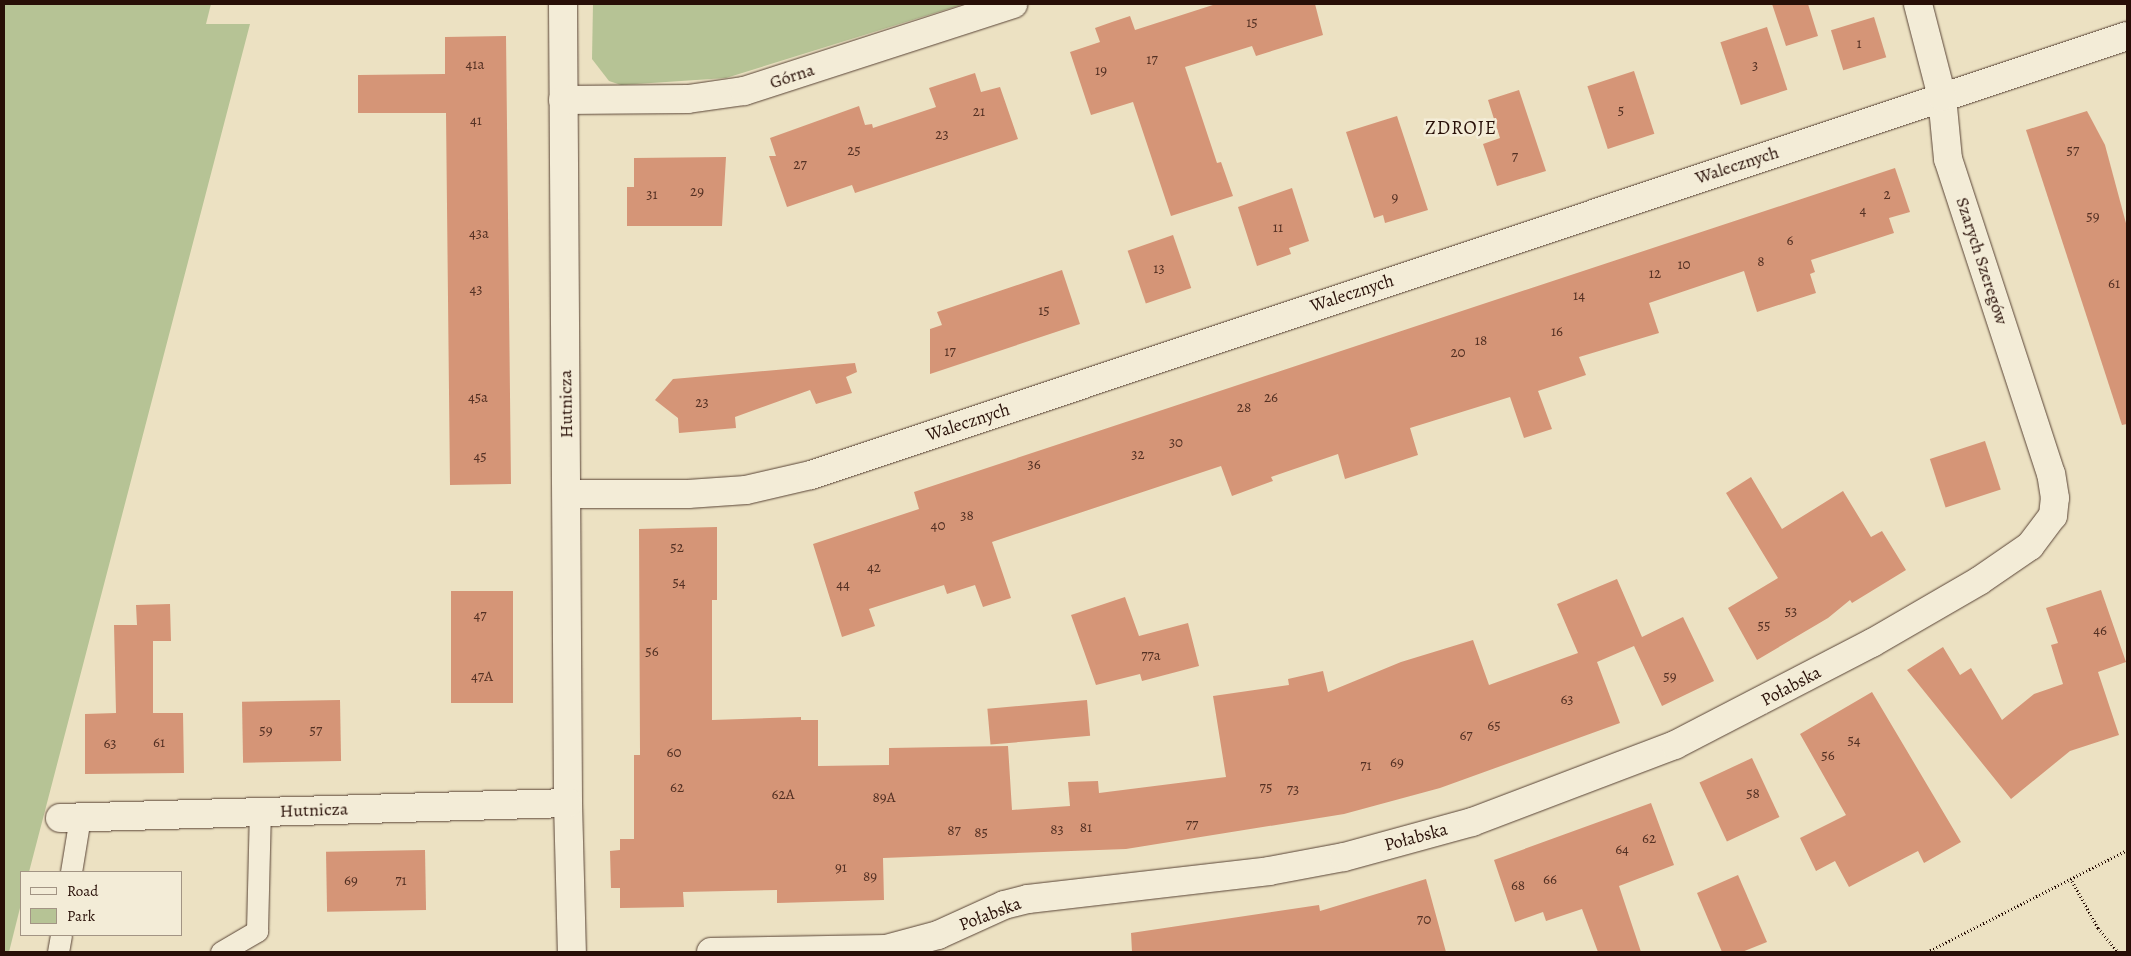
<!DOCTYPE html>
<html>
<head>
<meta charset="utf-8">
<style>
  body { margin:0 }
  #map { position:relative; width:2131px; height:956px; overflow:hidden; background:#ece1c2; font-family:Alegreya,serif }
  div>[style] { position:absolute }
  .green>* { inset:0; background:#b6c395 }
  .building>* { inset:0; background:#d59577; transform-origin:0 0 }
  .path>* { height:3px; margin-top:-1.5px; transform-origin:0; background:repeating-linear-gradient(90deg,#280f07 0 1px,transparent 0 3.5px) }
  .roads { filter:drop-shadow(0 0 1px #594436) drop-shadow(0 0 1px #594436) }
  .service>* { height:21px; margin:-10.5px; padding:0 10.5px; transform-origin:10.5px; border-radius:10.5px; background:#f3ecd7 }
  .minor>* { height:28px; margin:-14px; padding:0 14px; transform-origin:14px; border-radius:14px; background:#f3ecd7 }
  span { translate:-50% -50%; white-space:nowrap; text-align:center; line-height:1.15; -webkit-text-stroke:5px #f3ecd7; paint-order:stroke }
  .number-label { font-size:15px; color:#533023 }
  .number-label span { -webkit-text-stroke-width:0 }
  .street-label { font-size:18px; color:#280f07 }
  .neighbourhood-label { font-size:19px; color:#280f07; letter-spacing:1px }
  .frame { position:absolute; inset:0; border:5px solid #280f07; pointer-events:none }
  .legend { position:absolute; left:20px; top:871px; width:162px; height:65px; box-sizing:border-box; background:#f3ecd7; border:1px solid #a29484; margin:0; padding:6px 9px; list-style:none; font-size:15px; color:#280f07 }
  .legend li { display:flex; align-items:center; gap:10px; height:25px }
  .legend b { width:25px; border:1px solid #a29484 }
</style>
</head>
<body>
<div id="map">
  <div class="green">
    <i style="clip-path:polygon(4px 4px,211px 4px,206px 24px,250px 24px,29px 872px,21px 872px,21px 904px,9px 952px,4px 952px)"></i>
    <i style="clip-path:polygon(593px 4px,964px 4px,726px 78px,621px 85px,609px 81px,592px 59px)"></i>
  </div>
  <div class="building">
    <i style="clip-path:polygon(1216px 4px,1315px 4px,1323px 35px,1256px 56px,1252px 46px,1185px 67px,1217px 163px,1221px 162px,1233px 196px,1171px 216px,1133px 102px,1091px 115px,1070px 52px,1100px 42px,1095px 28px,1112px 22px,1130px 16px,1135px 30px)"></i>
    <i style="clip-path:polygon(1772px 4px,1808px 4px,1818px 36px,1786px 46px)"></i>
    <i style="left:1874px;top:17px;width:42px;height:45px;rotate:73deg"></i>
    <i style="left:1767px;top:27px;width:66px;height:49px;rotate:72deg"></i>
    <i style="clip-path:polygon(506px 36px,511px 484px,450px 485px,446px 113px,358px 113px,358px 75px,445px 74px,445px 37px)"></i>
    <i style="left:1634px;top:71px;width:66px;height:49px;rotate:72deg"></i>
    <i style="clip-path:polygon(975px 73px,981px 92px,1000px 87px,1018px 139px,855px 193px,852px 185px,787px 207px,769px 156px,776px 156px,770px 138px,859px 106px,865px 125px,872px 124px,873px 128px,936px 107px,929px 88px)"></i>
    <i style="clip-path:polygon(1519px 90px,1546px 171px,1497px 186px,1483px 144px,1500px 138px,1488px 100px)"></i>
    <i style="clip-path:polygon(2087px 111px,2105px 145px,2127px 227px,2127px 424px,2122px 425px,2026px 130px)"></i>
    <i style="clip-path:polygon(1397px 116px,1428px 210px,1385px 223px,1383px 215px,1374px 218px,1346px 132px)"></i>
    <i style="clip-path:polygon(726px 157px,722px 226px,627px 226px,627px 187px,634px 187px,634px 158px)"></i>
    <i style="clip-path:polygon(1895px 168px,1910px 212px,1889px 218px,1894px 233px,1811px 260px,1815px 272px,1810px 274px,1816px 293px,1757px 312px,1744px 271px,1649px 303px,1659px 333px,1579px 357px,1586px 375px,1538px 391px,1552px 429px,1524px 438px,1510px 397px,1410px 428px,1418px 455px,1345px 479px,1338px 454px,1271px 477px,1273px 481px,1232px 496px,1221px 466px,992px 542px,1011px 598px,983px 607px,975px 585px,947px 594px,944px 585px,869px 609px,875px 626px,842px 637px,813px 544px,919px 509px,914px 492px)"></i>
    <i style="clip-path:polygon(1292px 188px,1309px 241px,1289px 248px,1291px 254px,1257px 266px,1238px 207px)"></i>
    <i style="left:1173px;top:235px;width:56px;height:48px;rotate:71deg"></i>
    <i style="clip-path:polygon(1062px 270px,1080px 324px,930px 374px,930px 329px,942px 325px,937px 312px)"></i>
    <i style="clip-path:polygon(855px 363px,857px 372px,846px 377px,852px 393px,816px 404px,810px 390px,735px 417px,736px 428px,679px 433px,678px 418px,655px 400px,673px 379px)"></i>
    <i style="left:1985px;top:441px;width:51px;height:58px;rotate:72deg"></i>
    <i style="clip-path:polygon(1751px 477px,1782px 529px,1843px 491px,1871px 537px,1882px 531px,1906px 570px,1852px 603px,1850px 600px,1828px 618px,1757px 660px,1728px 608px,1778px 578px,1726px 493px)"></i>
    <i style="clip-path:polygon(717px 527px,717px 600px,712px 600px,712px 720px,801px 717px,801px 720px,818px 720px,818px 766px,889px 765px,889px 748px,1008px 746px,1012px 810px,1070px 806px,1068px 782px,1098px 781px,1099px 793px,1226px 777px,1213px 696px,1289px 685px,1288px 679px,1323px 671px,1328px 692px,1401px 662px,1473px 640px,1489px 685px,1578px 653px,1557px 604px,1617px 579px,1642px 637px,1683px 617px,1714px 681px,1662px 706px,1634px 646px,1597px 662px,1620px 723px,1440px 788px,1344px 814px,1126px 849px,883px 858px,884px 900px,777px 903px,777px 890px,683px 892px,684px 907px,620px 908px,620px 888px,611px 888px,610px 851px,620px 850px,620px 839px,634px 839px,634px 755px,640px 755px,639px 529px)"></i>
    <i style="clip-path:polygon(2101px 590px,2126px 662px,2098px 672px,2119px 735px,2070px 751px,2011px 799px,1907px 670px,1943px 647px,1960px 675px,1971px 668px,2002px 720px,2034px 694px,2063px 684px,2051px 645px,2058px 643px,2046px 608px)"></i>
    <i style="left:451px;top:591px;width:62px;height:112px"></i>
    <i style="clip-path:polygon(1125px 597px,1139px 636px,1188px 623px,1199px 666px,1142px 681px,1140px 674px,1096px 685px,1071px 615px)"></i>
    <i style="clip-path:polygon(170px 604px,171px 641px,153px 641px,153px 713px,183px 713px,184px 773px,85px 774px,85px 714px,116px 713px,114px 625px,137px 625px,136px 605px)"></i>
    <i style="clip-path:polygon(1872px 692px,1961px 842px,1924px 863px,1918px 851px,1849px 887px,1835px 861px,1816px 871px,1800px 838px,1846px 815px,1800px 734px)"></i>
    <i style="left:340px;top:700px;width:61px;height:98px;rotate:89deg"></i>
    <i style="left:1087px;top:700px;width:36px;height:100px;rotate:85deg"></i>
    <i style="left:1752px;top:758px;width:65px;height:58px;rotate:65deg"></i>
    <i style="clip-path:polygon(1651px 803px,1674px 865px,1619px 886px,1641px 952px,1598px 952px,1582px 909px,1546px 921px,1543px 912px,1515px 922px,1494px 860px)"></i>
    <i style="left:425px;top:850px;width:60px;height:99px;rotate:89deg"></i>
    <i style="clip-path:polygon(1738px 875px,1767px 942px,1742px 952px,1722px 952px,1697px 893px)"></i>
    <i style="clip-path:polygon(1426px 879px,1446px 952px,1132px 952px,1131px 933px,1319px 905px,1320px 911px)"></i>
  </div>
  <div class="path">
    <i style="left:2072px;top:881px;width:54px;rotate:61deg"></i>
    <i style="left:2098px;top:928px;width:31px;rotate:50deg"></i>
    <i style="left:1927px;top:952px;width:225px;rotate:-27deg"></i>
  </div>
  <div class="roads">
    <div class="service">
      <i style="left:71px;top:872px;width:56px;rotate:-80.7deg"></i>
      <i style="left:58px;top:952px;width:17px;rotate:-80deg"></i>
      <i style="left:221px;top:952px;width:42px;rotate:-30.3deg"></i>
      <i style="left:257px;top:931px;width:119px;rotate:-88.6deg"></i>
    </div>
    <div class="minor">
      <i style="left:563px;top:4px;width:799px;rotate:89.64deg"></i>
      <i style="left:568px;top:803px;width:149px;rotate:88.5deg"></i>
      <i style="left:563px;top:100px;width:125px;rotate:-0.5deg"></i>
      <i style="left:688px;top:99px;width:57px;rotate:-8.1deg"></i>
      <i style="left:744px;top:91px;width:283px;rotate:-17.9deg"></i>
      <i style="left:567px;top:494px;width:121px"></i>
      <i style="left:688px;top:494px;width:58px;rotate:-3.9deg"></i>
      <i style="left:746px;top:490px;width:67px;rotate:-13deg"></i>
      <i style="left:811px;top:475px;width:1387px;rotate:-18.45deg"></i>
      <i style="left:60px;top:818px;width:508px;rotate:-1.69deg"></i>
      <i style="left:711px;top:952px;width:175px;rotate:-1deg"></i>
      <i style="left:886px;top:949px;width:54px;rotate:-15.1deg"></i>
      <i style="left:938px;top:935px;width:72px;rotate:-24.4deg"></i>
      <i style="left:1004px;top:905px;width:25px;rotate:-14deg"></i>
      <i style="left:1028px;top:899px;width:243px;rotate:-6.6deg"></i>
      <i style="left:1269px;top:871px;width:76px;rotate:-10.6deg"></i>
      <i style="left:1344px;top:857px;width:133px;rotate:-15.3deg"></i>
      <i style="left:1472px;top:822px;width:217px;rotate:-20.8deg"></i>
      <i style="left:1675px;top:745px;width:222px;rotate:-27.4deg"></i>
      <i style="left:1872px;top:643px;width:124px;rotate:-30.1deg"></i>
      <i style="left:1979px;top:581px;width:62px;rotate:-34.5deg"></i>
      <i style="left:2030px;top:546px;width:38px;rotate:-53deg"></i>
      <i style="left:2053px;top:516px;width:18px;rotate:-84deg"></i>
      <i style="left:2055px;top:498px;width:24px;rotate:-99deg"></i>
      <i style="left:2051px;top:474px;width:331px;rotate:-108.1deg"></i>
      <i style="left:1948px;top:159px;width:62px;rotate:-95.5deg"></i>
      <i style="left:1942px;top:97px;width:96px;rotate:-104.5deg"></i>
    </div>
  </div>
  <div class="number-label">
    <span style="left:1252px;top:23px">15</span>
    <span style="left:1859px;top:44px">1</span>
    <span style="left:1152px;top:60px">17</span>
    <span style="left:475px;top:65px">41a</span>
    <span style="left:1755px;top:66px">3</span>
    <span style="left:1101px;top:71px">19</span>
    <span style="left:1621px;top:111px">5</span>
    <span style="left:979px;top:112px">21</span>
    <span style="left:476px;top:121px">41</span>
    <span style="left:942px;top:135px">23</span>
    <span style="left:854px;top:151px">25</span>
    <span style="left:2073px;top:151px">57</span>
    <span style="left:1515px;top:157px">7</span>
    <span style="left:800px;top:165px">27</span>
    <span style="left:697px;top:192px">29</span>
    <span style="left:652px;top:195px">31</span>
    <span style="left:1887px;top:195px">2</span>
    <span style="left:1395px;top:198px">9</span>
    <span style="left:1863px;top:211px">4</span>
    <span style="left:2093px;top:217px">59</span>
    <span style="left:1278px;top:228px">11</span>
    <span style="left:479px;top:234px">43a</span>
    <span style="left:1790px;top:241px">6</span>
    <span style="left:1761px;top:262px">8</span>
    <span style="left:1684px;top:265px">10</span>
    <span style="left:1159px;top:269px">13</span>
    <span style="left:1655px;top:274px">12</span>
    <span style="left:2114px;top:284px">61</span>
    <span style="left:476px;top:290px">43</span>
    <span style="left:1579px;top:296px">14</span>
    <span style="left:1044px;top:311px">15</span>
    <span style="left:1557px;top:332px">16</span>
    <span style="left:1481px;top:341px">18</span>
    <span style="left:950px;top:352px">17</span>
    <span style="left:1458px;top:353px">20</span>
    <span style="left:478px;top:398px">45a</span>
    <span style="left:1271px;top:398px">26</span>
    <span style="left:702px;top:403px">23</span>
    <span style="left:1244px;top:408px">28</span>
    <span style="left:1176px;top:443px">30</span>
    <span style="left:1138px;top:455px">32</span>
    <span style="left:480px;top:457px">45</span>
    <span style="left:1034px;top:465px">36</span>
    <span style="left:967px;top:516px">38</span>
    <span style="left:938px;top:526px">40</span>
    <span style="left:677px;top:548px">52</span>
    <span style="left:874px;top:568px">42</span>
    <span style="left:679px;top:583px">54</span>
    <span style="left:843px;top:585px">44</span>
    <span style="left:1791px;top:612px">53</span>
    <span style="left:480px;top:616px">47</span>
    <span style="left:1764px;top:626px">55</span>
    <span style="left:2100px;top:631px">46</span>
    <span style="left:652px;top:652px">56</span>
    <span style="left:1151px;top:656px">77a</span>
    <span style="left:482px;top:677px">47A</span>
    <span style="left:1670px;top:677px">59</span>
    <span style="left:1567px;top:700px">63</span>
    <span style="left:1494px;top:726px">65</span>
    <span style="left:266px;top:731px">59</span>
    <span style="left:316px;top:731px">57</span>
    <span style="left:1466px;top:736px">67</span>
    <span style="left:1854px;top:741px">54</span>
    <span style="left:159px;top:743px">61</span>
    <span style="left:110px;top:744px">63</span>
    <span style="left:674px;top:753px">60</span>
    <span style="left:1828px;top:756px">56</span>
    <span style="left:1397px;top:763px">69</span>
    <span style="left:1366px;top:766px">71</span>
    <span style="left:677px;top:788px">62</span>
    <span style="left:1266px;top:788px">75</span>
    <span style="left:1293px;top:790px">73</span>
    <span style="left:1753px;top:794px">58</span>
    <span style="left:783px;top:795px">62A</span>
    <span style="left:884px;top:798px">89A</span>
    <span style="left:1192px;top:825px">77</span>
    <span style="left:1086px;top:828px">81</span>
    <span style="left:1057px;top:830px">83</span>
    <span style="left:954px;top:831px">87</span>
    <span style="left:981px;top:833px">85</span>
    <span style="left:1649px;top:839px">62</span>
    <span style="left:1622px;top:850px">64</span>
    <span style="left:841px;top:868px">91</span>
    <span style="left:870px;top:877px">89</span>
    <span style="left:1550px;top:880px">66</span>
    <span style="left:351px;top:881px">69</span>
    <span style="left:401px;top:881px">71</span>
    <span style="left:1518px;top:886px">68</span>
    <span style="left:1424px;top:920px">70</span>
  </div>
  <div class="street-label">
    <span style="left:792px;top:76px;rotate:-18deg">Górna</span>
    <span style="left:1737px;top:165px;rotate:-18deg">Walecznych</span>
    <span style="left:1982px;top:261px;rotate:72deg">Szarych Szeregów</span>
    <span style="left:1352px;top:293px;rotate:-18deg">Walecznych</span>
    <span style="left:566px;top:404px;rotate:-91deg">Hutnicza</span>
    <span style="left:968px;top:422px;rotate:-18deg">Walecznych</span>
    <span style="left:1791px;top:686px;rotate:-28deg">Połabska</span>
    <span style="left:314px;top:810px;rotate:-2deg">Hutnicza</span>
    <span style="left:1416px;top:837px;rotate:-15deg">Połabska</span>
    <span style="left:990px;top:914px;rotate:-21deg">Połabska</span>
  </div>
  <div class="neighbourhood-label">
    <span style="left:1461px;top:129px">ZDROJE</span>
  </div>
  <div class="frame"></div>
  <ul class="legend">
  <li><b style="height:6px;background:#f3ecd7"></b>Road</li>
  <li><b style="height:14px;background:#b6c395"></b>Park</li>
  </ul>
</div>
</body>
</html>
